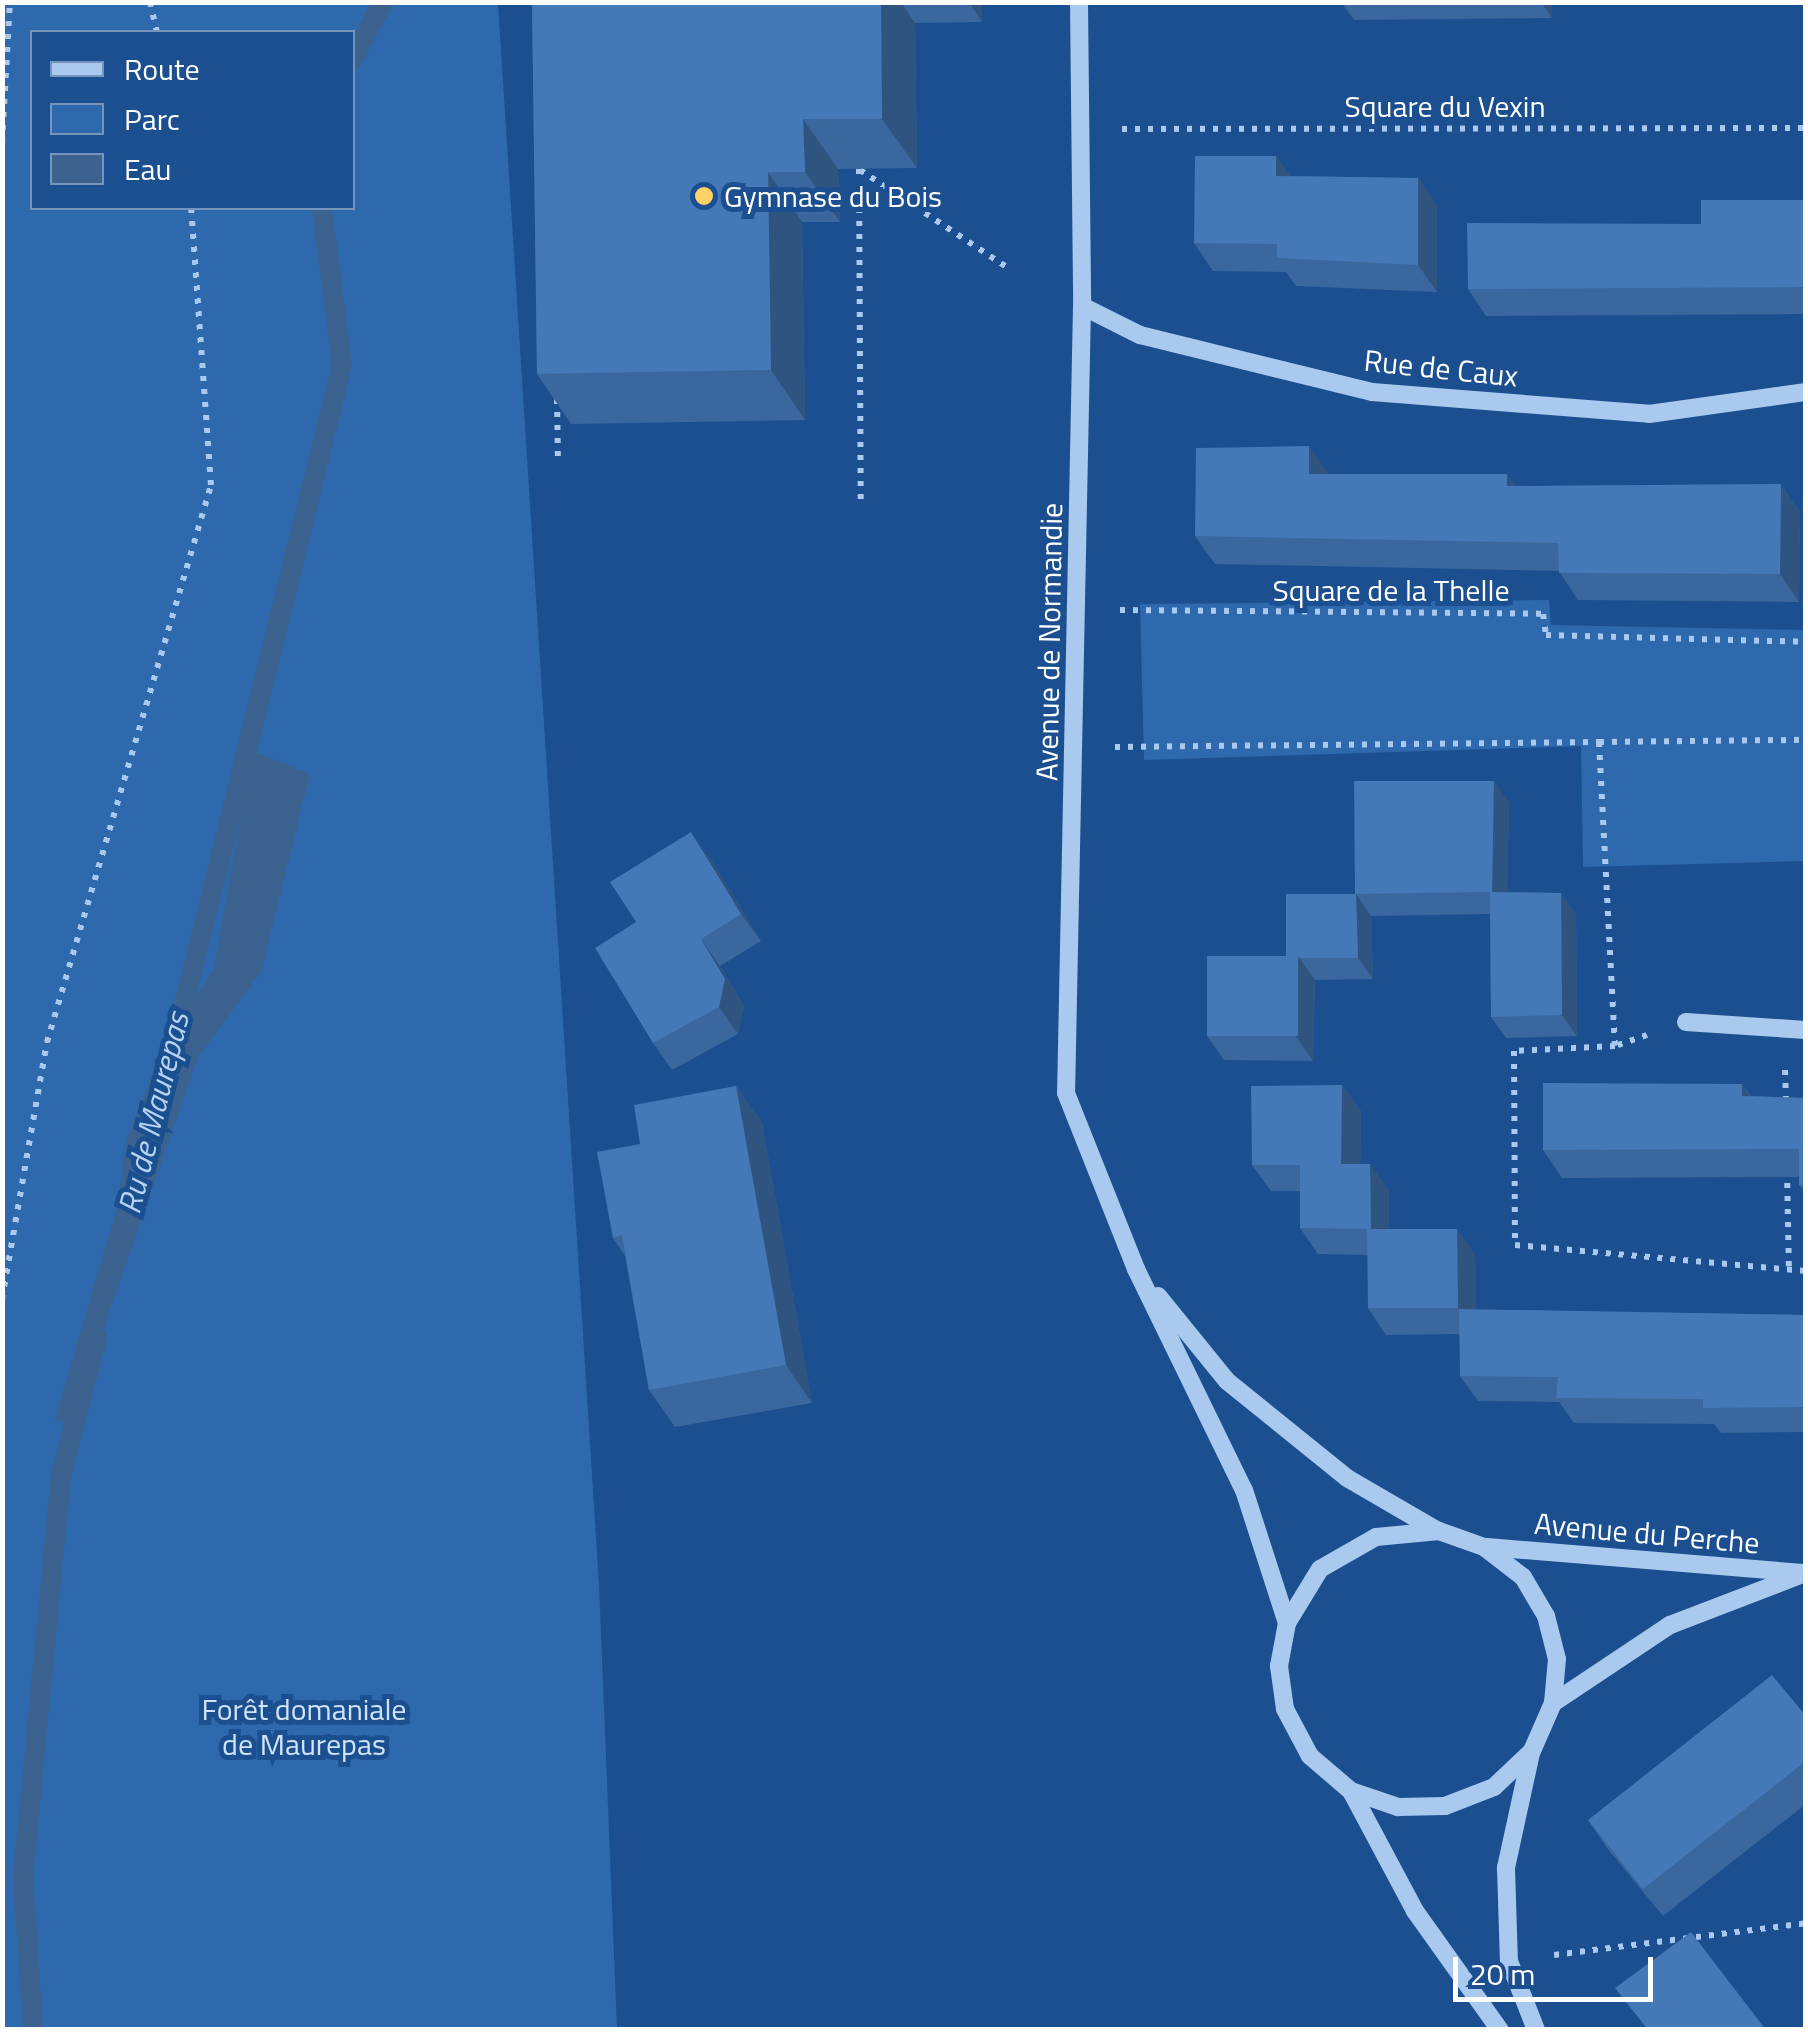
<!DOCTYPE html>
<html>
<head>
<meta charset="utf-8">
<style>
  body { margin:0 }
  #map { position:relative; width:1808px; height:2032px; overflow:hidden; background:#1b4f8f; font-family:"Titillium Web",sans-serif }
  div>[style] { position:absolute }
  .green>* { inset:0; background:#2e69ad }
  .water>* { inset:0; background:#3c6290 }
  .stream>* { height:20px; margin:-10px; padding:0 10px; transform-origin:10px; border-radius:10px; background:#3c6290 }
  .path>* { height:6px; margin-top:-3px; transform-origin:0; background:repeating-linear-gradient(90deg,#a9c9ee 0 5px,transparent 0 13px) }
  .minor>* { height:18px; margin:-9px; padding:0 9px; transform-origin:9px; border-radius:9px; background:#a9c9ee }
  .wall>* { inset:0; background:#3a679d }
  .shaded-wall>* { inset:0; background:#305480 }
  .building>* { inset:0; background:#4478b7; transform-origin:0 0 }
  .dots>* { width:28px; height:28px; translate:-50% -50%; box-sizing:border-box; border:5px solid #1b4f8f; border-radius:50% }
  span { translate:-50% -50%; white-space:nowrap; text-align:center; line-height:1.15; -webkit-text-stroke:10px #1b4f8f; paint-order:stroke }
  .street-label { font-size:30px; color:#fff }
  .poi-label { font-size:30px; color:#fff }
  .left { translate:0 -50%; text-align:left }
  .park-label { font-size:30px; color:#cfe3fa }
  .water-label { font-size:32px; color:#b5d3f5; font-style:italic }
  .frame { position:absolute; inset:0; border:5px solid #fff; pointer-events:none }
  .legend { position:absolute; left:30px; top:30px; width:325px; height:180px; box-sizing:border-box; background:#1b4f8f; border:2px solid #7695bc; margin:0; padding:12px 18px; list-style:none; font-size:30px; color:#fff }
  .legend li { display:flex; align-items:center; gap:20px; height:50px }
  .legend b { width:50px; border:2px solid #7695bc }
  .scale { position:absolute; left:1453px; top:1957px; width:200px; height:45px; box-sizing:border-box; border:5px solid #fff; border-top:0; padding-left:12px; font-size:30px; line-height:35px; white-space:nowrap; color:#fff; -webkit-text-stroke:8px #1b4f8f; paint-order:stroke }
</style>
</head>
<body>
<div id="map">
  <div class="green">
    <i style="clip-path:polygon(evenodd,3px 3px,498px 3px,599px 1584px,617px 2029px,3px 2030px,3px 3px,32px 32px,352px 32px,352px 208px,32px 208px,32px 32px)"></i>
    <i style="clip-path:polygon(1549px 600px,1551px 625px,1805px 630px,1805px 861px,1583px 867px,1581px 746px,1144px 760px,1140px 604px)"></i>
  </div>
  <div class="water">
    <i style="clip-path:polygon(252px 751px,310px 774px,261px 972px,198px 1057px,70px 1425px,55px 1419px,117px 1208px,127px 1138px,162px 1051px,214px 969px)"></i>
  </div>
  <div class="stream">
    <i style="left:352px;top:60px;width:66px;rotate:-61.9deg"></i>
    <i style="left:173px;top:1049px;width:705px;rotate:-76.12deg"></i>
    <i style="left:342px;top:365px;width:158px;rotate:-97.3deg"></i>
    <i style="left:33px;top:2030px;width:153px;rotate:-93.7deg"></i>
    <i style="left:23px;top:1877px;width:404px;rotate:-84.6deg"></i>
    <i style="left:61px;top:1475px;width:142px;rotate:-75.3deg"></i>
  </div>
  <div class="path">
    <i style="left:150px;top:2px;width:31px;rotate:77deg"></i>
    <i style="left:1122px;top:129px;width:684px;rotate:-0.08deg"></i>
    <i style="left:2px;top:143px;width:141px;rotate:-86.8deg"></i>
    <i style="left:859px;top:169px;width:331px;rotate:89.7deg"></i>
    <i style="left:860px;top:170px;width:174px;rotate:33.5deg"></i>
    <i style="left:557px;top:399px;width:64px;rotate:89.1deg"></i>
    <i style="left:1120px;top:610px;width:423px;rotate:0.5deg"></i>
    <i style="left:1543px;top:614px;width:21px;rotate:82deg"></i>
    <i style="left:1546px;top:635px;width:260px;rotate:1.5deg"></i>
    <i style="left:1599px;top:742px;width:207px;rotate:-0.6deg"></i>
    <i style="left:1115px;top:747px;width:484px;rotate:-0.6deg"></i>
    <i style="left:1599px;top:742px;width:304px;rotate:87deg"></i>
    <i style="left:1647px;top:1035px;width:34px;rotate:161deg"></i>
    <i style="left:1615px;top:1046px;width:101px;rotate:177.2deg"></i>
    <i style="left:1514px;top:1051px;width:194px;rotate:89.7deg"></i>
    <i style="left:1515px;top:1245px;width:292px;rotate:5.1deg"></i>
    <i style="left:1785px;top:1070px;width:33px;rotate:88deg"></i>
    <i style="left:1787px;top:1170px;width:100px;rotate:88.9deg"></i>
    <i style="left:2px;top:1299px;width:261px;rotate:-80.1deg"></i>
    <i style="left:47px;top:1042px;width:581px;rotate:-73.59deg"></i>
    <i style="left:211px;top:485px;width:278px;rotate:-94.1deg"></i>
    <i style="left:1554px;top:1955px;width:254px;rotate:-7.2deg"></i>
  </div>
  <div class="minor">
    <i style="left:1079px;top:2px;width:304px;rotate:89.4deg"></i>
    <i style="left:1082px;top:306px;width:787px;rotate:91.16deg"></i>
    <i style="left:1066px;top:1093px;width:189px;rotate:68.3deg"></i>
    <i style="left:1136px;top:1269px;width:246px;rotate:64deg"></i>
    <i style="left:1244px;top:1490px;width:140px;rotate:72.1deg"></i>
    <i style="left:1082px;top:306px;width:65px;rotate:26.6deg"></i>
    <i style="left:1140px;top:335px;width:239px;rotate:13.8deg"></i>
    <i style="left:1372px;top:392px;width:278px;rotate:4.5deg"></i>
    <i style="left:1649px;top:414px;width:159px;rotate:-8deg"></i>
    <i style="left:1686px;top:1022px;width:120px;rotate:3.8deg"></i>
    <i style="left:1158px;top:1296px;width:109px;rotate:50.9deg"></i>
    <i style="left:1227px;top:1381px;width:154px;rotate:38.9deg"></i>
    <i style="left:1347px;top:1478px;width:105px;rotate:30.2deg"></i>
    <i style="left:1487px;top:1547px;width:320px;rotate:4.7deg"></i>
    <i style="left:1553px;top:1703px;width:141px;rotate:-33.7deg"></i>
    <i style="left:1670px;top:1625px;width:139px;rotate:-21deg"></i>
    <i style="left:1531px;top:1753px;width:118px;rotate:102.3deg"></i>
    <i style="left:1506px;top:1868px;width:93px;rotate:88.2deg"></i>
    <i style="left:1509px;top:1961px;width:74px;rotate:68.6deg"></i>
    <i style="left:1351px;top:1791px;width:50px;rotate:18.8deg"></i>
    <i style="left:1398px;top:1807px;width:47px;rotate:-1.2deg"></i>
    <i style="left:1445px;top:1806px;width:53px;rotate:-21.2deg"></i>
    <i style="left:1494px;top:1787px;width:52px;rotate:-43.5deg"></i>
    <i style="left:1532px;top:1751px;width:52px;rotate:-66.4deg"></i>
    <i style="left:1553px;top:1703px;width:44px;rotate:-84.8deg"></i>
    <i style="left:1557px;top:1659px;width:44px;rotate:-104.3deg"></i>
    <i style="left:1546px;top:1616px;width:45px;rotate:-120.5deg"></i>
    <i style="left:1523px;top:1577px;width:49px;rotate:-142.4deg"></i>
    <i style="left:1484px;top:1547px;width:48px;rotate:-160.4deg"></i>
    <i style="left:1439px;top:1531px;width:63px;rotate:174.6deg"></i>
    <i style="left:1376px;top:1537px;width:64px;rotate:150.3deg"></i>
    <i style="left:1320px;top:1569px;width:63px;rotate:121.4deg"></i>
    <i style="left:1287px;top:1623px;width:44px;rotate:100.5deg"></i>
    <i style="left:1279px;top:1666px;width:43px;rotate:82.1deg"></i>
    <i style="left:1285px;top:1709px;width:53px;rotate:62deg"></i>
    <i style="left:1310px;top:1756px;width:54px;rotate:40.5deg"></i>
    <i style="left:1351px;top:1791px;width:136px;rotate:61.9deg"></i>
    <i style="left:1415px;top:1911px;width:146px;rotate:54.5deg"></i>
  </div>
  <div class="wall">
    <i style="clip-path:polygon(532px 2px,982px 2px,982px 22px,915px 23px,917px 168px,838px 169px,840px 222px,802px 222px,805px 420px,571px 424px,537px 374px)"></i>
    <i style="clip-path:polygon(1341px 2px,1552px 2px,1552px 18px,1354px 20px)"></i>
    <i style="clip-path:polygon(1276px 156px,1290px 176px,1418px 178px,1437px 206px,1437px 292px,1296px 286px,1286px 272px,1213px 271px,1194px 243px)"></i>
    <i style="clip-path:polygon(1806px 200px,1806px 314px,1486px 316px,1468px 289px,1701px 224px)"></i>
    <i style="clip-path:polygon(1328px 474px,1515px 486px,1781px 484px,1800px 512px,1799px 602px,1578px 600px,1559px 571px,1215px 564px,1195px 536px)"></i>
    <i style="clip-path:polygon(1509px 802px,1507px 892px,1561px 893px,1576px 914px,1577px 1036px,1506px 1038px,1491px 1017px,1490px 914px,1371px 916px,1373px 979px,1315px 980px,1313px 1061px,1224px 1060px,1207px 1036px,1286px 956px,1355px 894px)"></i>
    <i style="clip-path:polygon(711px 860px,761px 941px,720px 966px,744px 1006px,738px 1034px,672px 1070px,653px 1043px,636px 922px)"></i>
    <i style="clip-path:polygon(1742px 1084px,1751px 1096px,1806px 1098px,1806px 1193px,1799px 1185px,1799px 1177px,1562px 1178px,1543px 1150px)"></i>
    <i style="clip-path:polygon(1342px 1085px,1361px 1111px,1360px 1164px,1389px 1190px,1389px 1229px,1457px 1229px,1475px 1255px,1476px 1310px,1806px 1315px,1806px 1432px,1721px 1433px,1714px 1424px,1574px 1423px,1559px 1402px,1478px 1401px,1460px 1376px,1460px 1334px,1386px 1335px,1368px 1308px,1368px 1255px,1318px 1254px,1300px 1228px,1300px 1191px,1271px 1191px,1252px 1165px)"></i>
    <i style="clip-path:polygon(736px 1086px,762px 1123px,812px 1403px,675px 1427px,649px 1390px,625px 1256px,613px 1238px,640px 1144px)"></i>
    <i style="clip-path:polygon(1806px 1716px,1806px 1804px,1663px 1916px,1607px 1848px,1588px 1820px)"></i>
  </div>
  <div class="shaded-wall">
    <i style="clip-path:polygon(881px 2px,901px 2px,915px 23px,917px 168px,882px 119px)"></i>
    <i style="clip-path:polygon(969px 2px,982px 2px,982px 22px)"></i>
    <i style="clip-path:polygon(1541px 2px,1552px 2px,1552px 18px)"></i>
    <i style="clip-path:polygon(803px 119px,838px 169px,840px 222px,805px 172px)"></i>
    <i style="clip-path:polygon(1276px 156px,1296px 184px,1276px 176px)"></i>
    <i style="clip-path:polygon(768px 172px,802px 222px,805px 420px,771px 370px)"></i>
    <i style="clip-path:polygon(1418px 178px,1437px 206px,1437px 292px,1418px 265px)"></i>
    <i style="clip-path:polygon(1309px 446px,1329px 474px,1309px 474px)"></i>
    <i style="clip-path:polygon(1507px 474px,1526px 501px,1507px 486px)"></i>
    <i style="clip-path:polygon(1781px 484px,1800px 512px,1799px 602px,1780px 574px)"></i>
    <i style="clip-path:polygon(1494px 781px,1509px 802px,1507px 914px,1492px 892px)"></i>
    <i style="clip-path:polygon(691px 832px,711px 860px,761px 941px,741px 914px)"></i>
    <i style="clip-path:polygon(1561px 893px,1576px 914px,1577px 1036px,1562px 1015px)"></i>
    <i style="clip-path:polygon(1356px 894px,1371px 916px,1373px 979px,1358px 958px)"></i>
    <i style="clip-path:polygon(701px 939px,720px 966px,744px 1006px,738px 1034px,719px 1007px)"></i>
    <i style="clip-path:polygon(1298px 956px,1315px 980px,1313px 1061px,1296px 1037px)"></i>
    <i style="clip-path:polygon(1742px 1084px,1761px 1112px,1742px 1096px)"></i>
    <i style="clip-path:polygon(1342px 1085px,1361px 1111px,1360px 1190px,1341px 1164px)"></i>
    <i style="clip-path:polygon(736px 1086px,762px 1123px,812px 1403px,786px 1365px)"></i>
    <i style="clip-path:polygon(1370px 1164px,1389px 1190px,1389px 1255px,1371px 1229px)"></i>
    <i style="clip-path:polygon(1457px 1229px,1475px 1255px,1477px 1334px,1458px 1308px)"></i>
  </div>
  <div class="building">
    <i style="clip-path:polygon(532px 2px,881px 2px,882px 119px,803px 119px,805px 172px,768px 172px,771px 370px,537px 374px)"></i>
    <i style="clip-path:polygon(1195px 156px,1276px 156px,1276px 176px,1418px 178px,1418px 265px,1277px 258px,1277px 244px,1194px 243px)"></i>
    <i style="clip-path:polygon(1701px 200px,1806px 200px,1806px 287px,1468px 289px,1467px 223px,1701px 224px)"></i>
    <i style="clip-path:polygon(1309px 446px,1309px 474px,1507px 474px,1507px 486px,1781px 484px,1780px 574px,1559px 573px,1558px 543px,1195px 536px,1196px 448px)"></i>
    <i style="clip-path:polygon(1354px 781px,1494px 781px,1492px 892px,1561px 893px,1562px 1015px,1491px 1017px,1490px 892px,1356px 894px,1358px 958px,1300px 958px,1298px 956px,1286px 956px,1286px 894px,1355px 894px)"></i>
    <i style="clip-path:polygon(691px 832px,741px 914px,701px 939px,725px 979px,719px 1007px,653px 1043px,595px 948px,636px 922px,610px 882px)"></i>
    <i style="left:1207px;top:956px;width:91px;height:80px"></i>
    <i style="clip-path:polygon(1543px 1083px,1742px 1084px,1742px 1096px,1806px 1098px,1806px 1185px,1799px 1185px,1799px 1149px,1543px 1150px)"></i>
    <i style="clip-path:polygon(1342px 1085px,1341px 1164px,1370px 1164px,1371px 1229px,1457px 1229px,1458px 1308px,1368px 1308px,1367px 1229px,1300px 1228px,1300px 1165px,1252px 1165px,1251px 1086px)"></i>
    <i style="clip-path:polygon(736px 1086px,786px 1365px,649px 1390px,622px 1235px,613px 1238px,597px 1152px,640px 1144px,634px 1105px)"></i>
    <i style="clip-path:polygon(1459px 1309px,1806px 1315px,1806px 1407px,1703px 1408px,1703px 1399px,1556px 1398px,1558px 1377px,1460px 1376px)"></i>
    <i style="clip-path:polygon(1772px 1675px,1806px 1716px,1806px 1761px,1643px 1889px,1588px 1820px)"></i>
    <i style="clip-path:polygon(1691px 1932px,1766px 2030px,1648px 2030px,1615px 1988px)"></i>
  </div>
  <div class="dots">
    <i style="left:704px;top:196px;background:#ffd166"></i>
  </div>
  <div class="street-label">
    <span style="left:1445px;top:106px">Square du Vexin</span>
    <span style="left:1441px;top:368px;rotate:6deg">Rue de Caux</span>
    <span style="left:1391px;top:590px">Square de la Thelle</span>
    <span style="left:1049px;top:642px;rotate:-89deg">Avenue de Normandie</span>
    <span style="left:1647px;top:1533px;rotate:5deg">Avenue du Perche</span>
  </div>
  <div class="poi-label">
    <span class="left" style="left:724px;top:196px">Gymnase du Bois</span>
  </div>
  <div class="park-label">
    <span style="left:304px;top:1726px">Forêt domaniale<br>de Maurepas</span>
  </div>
  <div class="water-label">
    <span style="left:153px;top:1113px;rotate:-76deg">Ru de Maurepas</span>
  </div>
  <div class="frame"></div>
  <ul class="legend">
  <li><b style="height:12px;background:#a9c9ee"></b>Route</li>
  <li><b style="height:28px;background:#2e69ad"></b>Parc</li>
  <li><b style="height:28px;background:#3c6290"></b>Eau</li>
  </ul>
  <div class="scale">20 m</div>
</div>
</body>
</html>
